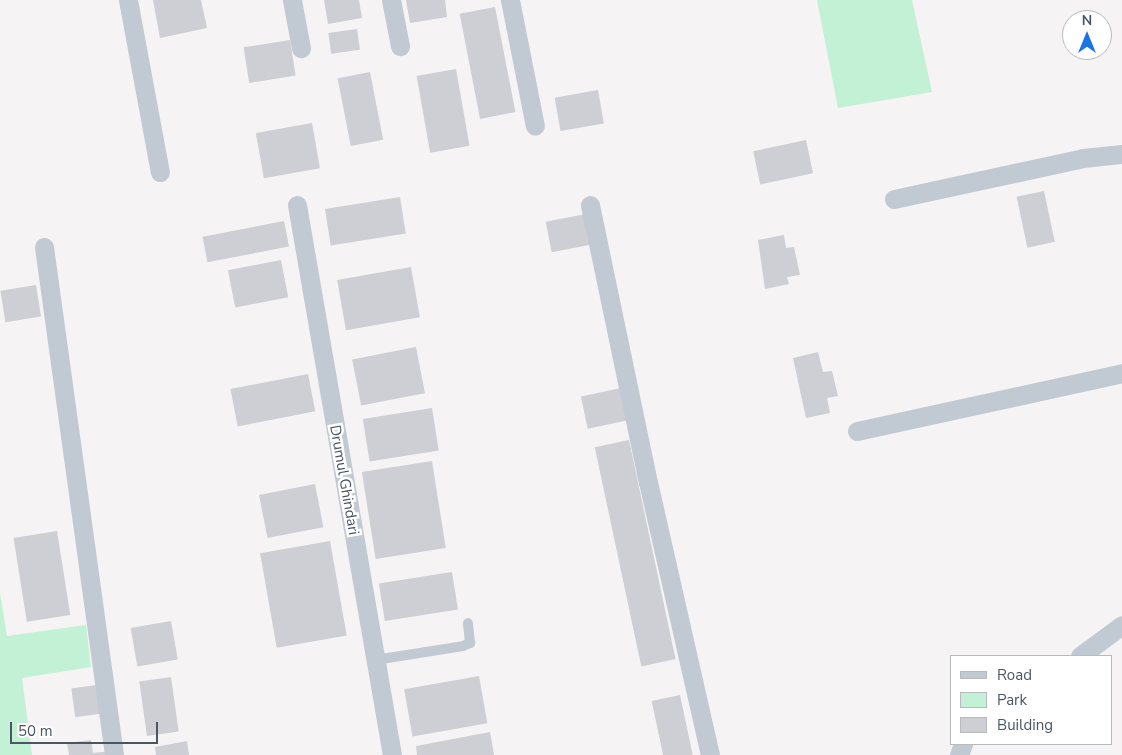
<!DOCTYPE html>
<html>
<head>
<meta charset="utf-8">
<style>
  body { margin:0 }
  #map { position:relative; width:1122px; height:755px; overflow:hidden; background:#f5f3f3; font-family:"Nunito Sans",sans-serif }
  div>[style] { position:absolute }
  .green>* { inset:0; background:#c3f1d5 }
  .building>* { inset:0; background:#cdcfd5; transform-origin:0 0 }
  .lane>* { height:10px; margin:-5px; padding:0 5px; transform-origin:5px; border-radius:5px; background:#c1cad2 }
  .street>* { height:19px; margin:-9.5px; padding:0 9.5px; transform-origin:9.5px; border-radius:9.5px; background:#c1cad2 }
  span { translate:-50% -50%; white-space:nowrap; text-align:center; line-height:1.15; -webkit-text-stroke:5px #fff; paint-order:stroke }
  .street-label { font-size:15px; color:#4a5661 }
  .legend { position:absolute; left:950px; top:655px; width:162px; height:90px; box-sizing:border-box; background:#fff; border:1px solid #b7bbc0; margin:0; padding:6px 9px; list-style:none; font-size:15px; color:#4a5661 }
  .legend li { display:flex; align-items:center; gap:10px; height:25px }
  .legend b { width:25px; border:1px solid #b7bbc0 }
  .north { position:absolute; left:1062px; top:10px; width:50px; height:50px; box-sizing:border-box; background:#fff; border:1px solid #b7bbc0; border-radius:50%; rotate:0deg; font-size:14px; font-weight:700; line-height:20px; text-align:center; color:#4a5661 }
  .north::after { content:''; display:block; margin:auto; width:18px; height:22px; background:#1a73e8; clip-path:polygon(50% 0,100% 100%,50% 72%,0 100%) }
  .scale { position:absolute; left:10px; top:722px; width:148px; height:22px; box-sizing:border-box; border:2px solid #4a5661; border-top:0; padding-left:6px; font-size:15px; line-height:18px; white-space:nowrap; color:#4a5661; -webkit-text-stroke:4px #fff; paint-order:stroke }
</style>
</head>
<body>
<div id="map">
  <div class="green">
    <i style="clip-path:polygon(817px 0,912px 0,932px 92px,838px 108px)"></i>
    <i style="clip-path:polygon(0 593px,7px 636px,86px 625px,91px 667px,22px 678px,32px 755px,0 755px)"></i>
  </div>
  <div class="building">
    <i style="clip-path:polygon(153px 0,201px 0,207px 28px,160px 38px)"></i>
    <i style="clip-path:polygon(324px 0,359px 0,362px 18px,328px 24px)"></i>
    <i style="clip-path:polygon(406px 0,445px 0,447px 17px,410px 23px)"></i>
    <i style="left:495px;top:7px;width:107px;height:36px;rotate:79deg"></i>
    <i style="left:357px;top:29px;width:21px;height:29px;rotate:82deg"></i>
    <i style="left:290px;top:40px;width:36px;height:47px;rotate:81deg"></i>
    <i style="left:456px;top:69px;width:78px;height:40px;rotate:80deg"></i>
    <i style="left:370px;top:72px;width:69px;height:33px;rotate:79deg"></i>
    <i style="left:598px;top:90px;width:34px;height:44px;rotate:80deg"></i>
    <i style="left:312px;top:123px;width:46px;height:57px;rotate:80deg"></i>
    <i style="left:806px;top:140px;width:34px;height:54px;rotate:78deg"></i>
    <i style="left:1044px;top:191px;width:52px;height:28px;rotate:78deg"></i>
    <i style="left:400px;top:197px;width:37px;height:76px;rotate:81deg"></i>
    <i style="left:586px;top:214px;width:31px;height:41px;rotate:79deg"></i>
    <i style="left:284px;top:221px;width:26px;height:83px;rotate:79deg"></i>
    <i style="clip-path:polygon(784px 235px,786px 248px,794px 247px,800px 275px,787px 277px,789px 284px,765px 289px,758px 240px)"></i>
    <i style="left:281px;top:260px;width:38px;height:54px;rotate:79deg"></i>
    <i style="left:411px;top:267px;width:51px;height:75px;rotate:80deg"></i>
    <i style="left:36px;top:285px;width:32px;height:36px;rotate:81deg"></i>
    <i style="left:416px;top:347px;width:47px;height:65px;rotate:79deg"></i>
    <i style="clip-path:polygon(818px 352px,823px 372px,832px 371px,838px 396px,827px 398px,830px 413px,806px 418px,793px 358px)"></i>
    <i style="left:308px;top:374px;width:38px;height:79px;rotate:79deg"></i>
    <i style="left:621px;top:388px;width:33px;height:41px;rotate:78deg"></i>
    <i style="left:432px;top:408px;width:43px;height:70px;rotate:81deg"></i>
    <i style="left:629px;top:440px;width:224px;height:35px;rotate:78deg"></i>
    <i style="left:432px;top:461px;width:88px;height:71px;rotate:81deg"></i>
    <i style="left:315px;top:484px;width:44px;height:57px;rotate:79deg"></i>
    <i style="left:57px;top:531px;width:85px;height:44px;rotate:81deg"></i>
    <i style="left:330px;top:541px;width:96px;height:71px;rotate:80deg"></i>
    <i style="left:452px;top:572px;width:38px;height:74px;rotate:81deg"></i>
    <i style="left:171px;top:621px;width:39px;height:41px;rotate:80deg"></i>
    <i style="left:479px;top:676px;width:48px;height:76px;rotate:80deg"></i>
    <i style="left:171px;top:677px;width:55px;height:32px;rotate:82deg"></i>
    <i style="left:96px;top:685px;width:29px;height:25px;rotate:82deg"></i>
    <i style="left:680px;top:695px;width:61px;height:29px;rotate:78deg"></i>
    <i style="clip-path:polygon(490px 732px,494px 755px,417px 755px,416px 746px)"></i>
    <i style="clip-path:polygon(91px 740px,93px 753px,111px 751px,112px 755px,69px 755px,67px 743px)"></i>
    <i style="clip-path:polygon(187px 741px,189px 755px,156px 755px,155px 747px)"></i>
  </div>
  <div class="lane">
    <i style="left:375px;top:660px;width:89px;rotate:-9deg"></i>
    <i style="left:463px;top:646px;width:8px;rotate:-23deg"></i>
    <i style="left:470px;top:643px;width:20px;rotate:-96deg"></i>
  </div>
  <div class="street">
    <i style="left:128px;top:0;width:175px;rotate:79.5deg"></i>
    <i style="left:292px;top:0;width:49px;rotate:79.4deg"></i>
    <i style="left:391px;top:0;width:47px;rotate:78.9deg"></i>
    <i style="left:510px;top:0;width:128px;rotate:78.8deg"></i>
    <i style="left:894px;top:199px;width:193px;rotate:-12.2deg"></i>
    <i style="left:1083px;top:158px;width:39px;rotate:-6deg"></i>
    <i style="left:297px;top:205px;width:558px;rotate:80.2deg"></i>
    <i style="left:590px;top:205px;width:283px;rotate:78.2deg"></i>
    <i style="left:648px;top:482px;width:280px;rotate:77.2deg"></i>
    <i style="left:44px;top:247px;width:513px;rotate:82.15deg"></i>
    <i style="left:857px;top:431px;width:271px;rotate:-12.3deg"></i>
    <i style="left:1080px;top:656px;width:52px;rotate:-36.4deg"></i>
    <i style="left:959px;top:755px;width:12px;rotate:-70deg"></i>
  </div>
  <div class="street-label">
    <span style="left:344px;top:480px;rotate:80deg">Drumul Ghindari</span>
  </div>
  <ul class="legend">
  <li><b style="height:6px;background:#c1cad2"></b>Road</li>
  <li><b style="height:14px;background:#c3f1d5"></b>Park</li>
  <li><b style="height:14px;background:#cdcfd5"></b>Building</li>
  </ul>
  <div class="north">N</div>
  <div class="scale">50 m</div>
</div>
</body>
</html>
